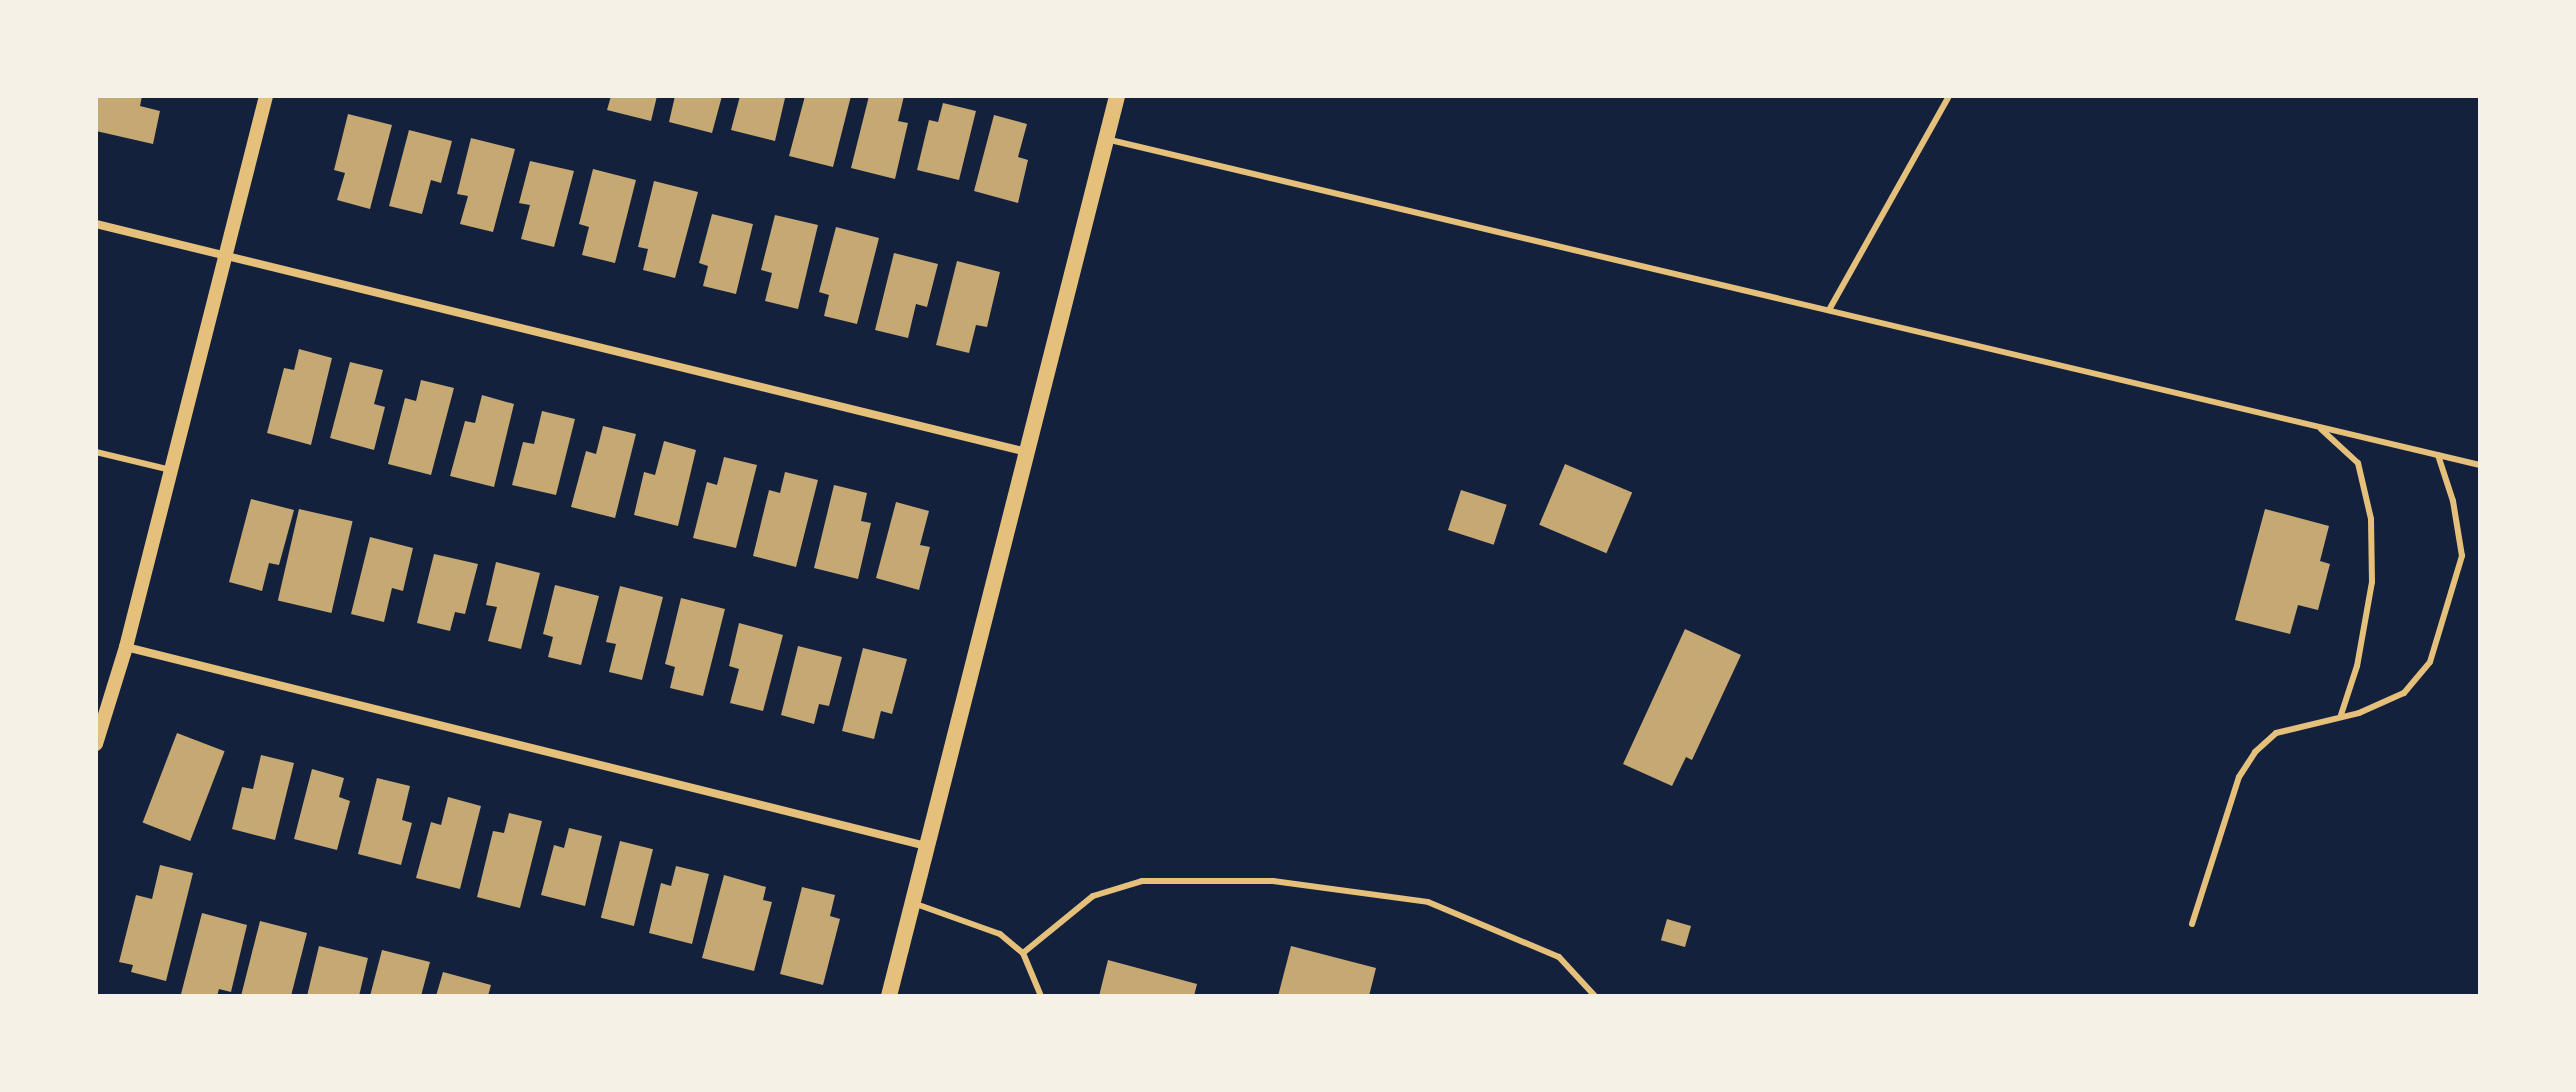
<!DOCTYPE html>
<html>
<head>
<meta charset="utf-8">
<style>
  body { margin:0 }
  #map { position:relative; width:2576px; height:1092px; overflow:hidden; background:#14213d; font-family:"Zilla Slab",serif }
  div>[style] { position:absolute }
  .building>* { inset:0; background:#c6a872; transform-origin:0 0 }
  .service>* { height:6px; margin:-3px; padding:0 3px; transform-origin:3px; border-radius:3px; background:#e5c07b }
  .minor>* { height:8px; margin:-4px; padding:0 4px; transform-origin:4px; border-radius:4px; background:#e5c07b }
  .tertiary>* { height:14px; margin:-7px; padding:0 7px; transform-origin:7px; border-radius:7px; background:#e5c07b }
  .secondary>* { height:16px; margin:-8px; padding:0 8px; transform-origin:8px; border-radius:8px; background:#e5c07b }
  span { translate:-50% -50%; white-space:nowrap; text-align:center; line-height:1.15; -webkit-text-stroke:7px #f6f1e7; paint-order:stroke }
  .frame { position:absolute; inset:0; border:98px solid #f6f1e7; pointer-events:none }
</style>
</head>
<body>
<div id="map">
  <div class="building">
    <i style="clip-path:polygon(96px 96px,142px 96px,140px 106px,160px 111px,153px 144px,96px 131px)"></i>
    <i style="clip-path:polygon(611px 96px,657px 96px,651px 121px,607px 110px)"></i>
    <i style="clip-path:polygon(675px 96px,722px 96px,712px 133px,669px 122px)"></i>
    <i style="clip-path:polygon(740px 96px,785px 98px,775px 141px,731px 130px)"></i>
    <i style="clip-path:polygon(805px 96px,851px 96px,833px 167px,789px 156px)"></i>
    <i style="clip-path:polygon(869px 96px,904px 96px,898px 121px,908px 123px,895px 179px,851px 168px)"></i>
    <i style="clip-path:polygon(943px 103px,976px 111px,959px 180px,917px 170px,929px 120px,938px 122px)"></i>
    <i style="clip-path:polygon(348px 114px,392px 125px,370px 209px,337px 200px,345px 173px,334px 170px)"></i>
    <i style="clip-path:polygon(994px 115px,1027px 124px,1018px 157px,1028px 160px,1018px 203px,974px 191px)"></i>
    <i style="clip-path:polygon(409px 130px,452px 141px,441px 183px,431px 180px,422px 214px,389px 206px)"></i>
    <i style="clip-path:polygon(471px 138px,515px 149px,493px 232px,460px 224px,468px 196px,457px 194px)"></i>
    <i style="clip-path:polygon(530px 161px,574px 171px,554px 247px,521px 239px,530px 205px,519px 203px)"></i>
    <i style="clip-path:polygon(593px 169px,636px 180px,615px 263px,582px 255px,589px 227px,579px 224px)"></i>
    <i style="clip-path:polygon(654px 181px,698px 192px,675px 278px,643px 270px,648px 249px,638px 247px)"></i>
    <i style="clip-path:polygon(712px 214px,753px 224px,736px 294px,703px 286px,708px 266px,699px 263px)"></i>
    <i style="clip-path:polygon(775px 215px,818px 225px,798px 309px,765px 301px,772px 273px,761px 270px)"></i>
    <i style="clip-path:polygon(836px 227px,879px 238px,857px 324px,824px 316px,829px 295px,819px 292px)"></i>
    <i style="clip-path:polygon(894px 253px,938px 264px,927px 307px,916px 304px,908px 338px,875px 330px)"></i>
    <i style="clip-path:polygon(957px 261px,1000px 272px,987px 327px,976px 325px,969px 353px,936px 345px)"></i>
    <i style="clip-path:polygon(299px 349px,332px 358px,311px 445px,267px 433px,284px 368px,294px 370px)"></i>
    <i style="clip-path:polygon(350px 362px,383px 370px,374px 404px,385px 407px,374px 450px,330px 438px)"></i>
    <i style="clip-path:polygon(421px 380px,454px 388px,431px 475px,388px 464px,405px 398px,416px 401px)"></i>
    <i style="clip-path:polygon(482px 395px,514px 404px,494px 487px,450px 476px,465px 421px,475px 423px)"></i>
    <i style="clip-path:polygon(542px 411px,575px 419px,556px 495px,512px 485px,523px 442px,534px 444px)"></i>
    <i style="clip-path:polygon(603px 426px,636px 434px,615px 518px,571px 507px,586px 451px,596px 454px)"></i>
    <i style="clip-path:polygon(664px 441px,696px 450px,678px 526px,634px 515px,644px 472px,655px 475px)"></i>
    <i style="clip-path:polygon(724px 457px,757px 465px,736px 548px,693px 538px,707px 482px,717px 485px)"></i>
    <i style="left:1565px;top:464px;width:73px;height:66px;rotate:23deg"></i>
    <i style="clip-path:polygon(785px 472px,818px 480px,796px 567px,753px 556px,769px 490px,780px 493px)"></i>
    <i style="clip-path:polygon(834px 485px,867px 493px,861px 521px,871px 523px,858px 579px,814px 568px)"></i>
    <i style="left:1461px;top:490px;width:48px;height:42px;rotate:18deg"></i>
    <i style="clip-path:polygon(251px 499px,294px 510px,279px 565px,269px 563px,262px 591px,229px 582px)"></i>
    <i style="clip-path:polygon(896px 502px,929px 511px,920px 545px,930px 547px,919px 590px,876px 578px)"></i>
    <i style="left:299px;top:509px;width:55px;height:94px;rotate:13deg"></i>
    <i style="clip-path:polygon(2265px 509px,2329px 526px,2320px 561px,2330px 564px,2318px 610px,2298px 605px,2290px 634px,2235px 620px)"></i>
    <i style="clip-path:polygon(370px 537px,413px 548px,403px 591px,392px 588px,384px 622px,351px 614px)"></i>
    <i style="clip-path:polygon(434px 554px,478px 564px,465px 614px,455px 612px,450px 631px,417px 623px)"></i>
    <i style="clip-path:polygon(496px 562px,540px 573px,521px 649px,488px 641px,497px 607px,486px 605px)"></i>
    <i style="clip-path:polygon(555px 585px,599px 596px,581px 665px,548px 657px,553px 637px,543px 634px)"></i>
    <i style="clip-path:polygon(620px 586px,663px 597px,642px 680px,609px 672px,616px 644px,606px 642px)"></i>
    <i style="clip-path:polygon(681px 598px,725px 609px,703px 696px,670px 688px,675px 667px,665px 664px)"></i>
    <i style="clip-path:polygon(739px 623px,783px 635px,763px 711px,730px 703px,739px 669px,729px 666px)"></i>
    <i style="clip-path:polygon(1685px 629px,1741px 655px,1692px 760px,1686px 757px,1672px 786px,1623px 764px)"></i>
    <i style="clip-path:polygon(798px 646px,842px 657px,829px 706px,819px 704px,814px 724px,781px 715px)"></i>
    <i style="clip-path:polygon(863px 648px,907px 659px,892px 714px,881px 711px,874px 739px,842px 731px)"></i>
    <i style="left:177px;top:733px;width:51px;height:96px;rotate:21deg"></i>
    <i style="clip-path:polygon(261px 755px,294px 763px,275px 840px,232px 829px,242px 787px,253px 789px)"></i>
    <i style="clip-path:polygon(312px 769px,344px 778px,339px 797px,350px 801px,337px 850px,294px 839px)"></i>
    <i style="clip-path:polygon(377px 778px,410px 786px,402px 820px,412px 823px,401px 865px,358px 854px)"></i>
    <i style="clip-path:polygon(448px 797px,481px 806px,460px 889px,416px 878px,431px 822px,441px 825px)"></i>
    <i style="clip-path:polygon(509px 813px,542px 821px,520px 908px,477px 897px,493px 831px,504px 833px)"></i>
    <i style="clip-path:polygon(569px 828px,602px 836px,585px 906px,541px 895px,554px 845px,564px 848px)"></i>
    <i style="left:620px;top:841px;width:34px;height:79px;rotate:14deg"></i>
    <i style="clip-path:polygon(160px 865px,193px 873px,166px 981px,131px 972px,133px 965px,119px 962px,136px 895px,152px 899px)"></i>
    <i style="clip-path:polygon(676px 866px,709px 874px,692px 944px,649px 933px,661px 883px,671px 886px)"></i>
    <i style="clip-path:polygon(724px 875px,766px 887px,763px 900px,772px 902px,754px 971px,702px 958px)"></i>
    <i style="clip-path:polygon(802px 887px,835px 895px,830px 916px,840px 919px,823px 985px,780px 974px)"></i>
    <i style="clip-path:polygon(202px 913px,247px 925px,231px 992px,219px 989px,217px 996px,181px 994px)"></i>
    <i style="left:1667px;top:919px;width:25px;height:22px;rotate:16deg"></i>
    <i style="clip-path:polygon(260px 921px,307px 933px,291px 996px,241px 996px)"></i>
    <i style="clip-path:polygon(319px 946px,368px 958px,359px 996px,307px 996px)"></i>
    <i style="clip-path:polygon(1291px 946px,1376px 968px,1369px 996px,1278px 996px)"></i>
    <i style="clip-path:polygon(382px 950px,430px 962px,421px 996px,370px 996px)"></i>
    <i style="clip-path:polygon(1108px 960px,1197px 984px,1194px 996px,1099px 996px)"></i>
    <i style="clip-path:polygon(443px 972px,491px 985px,488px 996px,436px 996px)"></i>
  </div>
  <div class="service">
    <i style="left:1106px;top:139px;width:1412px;rotate:13.35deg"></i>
    <i style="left:1829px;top:310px;width:245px;rotate:-60.7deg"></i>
    <i style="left:2321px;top:429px;width:50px;rotate:42.6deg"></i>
    <i style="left:2358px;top:463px;width:57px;rotate:76.9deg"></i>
    <i style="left:2371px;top:519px;width:63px;rotate:89.1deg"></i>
    <i style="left:2372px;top:582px;width:85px;rotate:100.1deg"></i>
    <i style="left:2357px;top:666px;width:52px;rotate:108.1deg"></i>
    <i style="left:96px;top:452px;width:77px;rotate:13.5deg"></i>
    <i style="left:916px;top:904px;width:89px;rotate:19.7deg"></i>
    <i style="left:1000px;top:934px;width:30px;rotate:40deg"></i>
    <i style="left:1023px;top:953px;width:47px;rotate:67.3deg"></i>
    <i style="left:2192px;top:924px;width:154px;rotate:-72.3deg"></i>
    <i style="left:2239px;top:777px;width:30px;rotate:-57deg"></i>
    <i style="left:2255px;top:752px;width:28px;rotate:-42deg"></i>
    <i style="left:2276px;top:733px;width:85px;rotate:-13.5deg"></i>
    <i style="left:2359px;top:713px;width:49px;rotate:-24deg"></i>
    <i style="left:2404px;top:693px;width:40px;rotate:-50deg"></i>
    <i style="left:2430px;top:662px;width:111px;rotate:-73.2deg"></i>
    <i style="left:2462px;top:556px;width:56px;rotate:-99.3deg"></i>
    <i style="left:2453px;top:501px;width:48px;rotate:-108.1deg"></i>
    <i style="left:1023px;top:953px;width:90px;rotate:-39.2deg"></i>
    <i style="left:1093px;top:896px;width:51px;rotate:-17deg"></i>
    <i style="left:1142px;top:881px;width:131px"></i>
    <i style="left:1273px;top:881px;width:156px;rotate:7.7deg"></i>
    <i style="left:1428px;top:902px;width:142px;rotate:22.8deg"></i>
    <i style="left:1559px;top:957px;width:53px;rotate:47.3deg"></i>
  </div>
  <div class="minor">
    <i style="left:96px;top:224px;width:959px;rotate:13.76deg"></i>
    <i style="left:126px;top:647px;width:824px;rotate:13.97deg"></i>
  </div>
  <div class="tertiary">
    <i style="left:96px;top:744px;width:102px;rotate:-72.8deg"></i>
    <i style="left:126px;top:647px;width:569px;rotate:-75.74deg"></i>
  </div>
  <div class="secondary">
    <i style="left:889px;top:996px;width:928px;rotate:-75.78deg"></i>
  </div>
  <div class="frame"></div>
</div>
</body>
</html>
